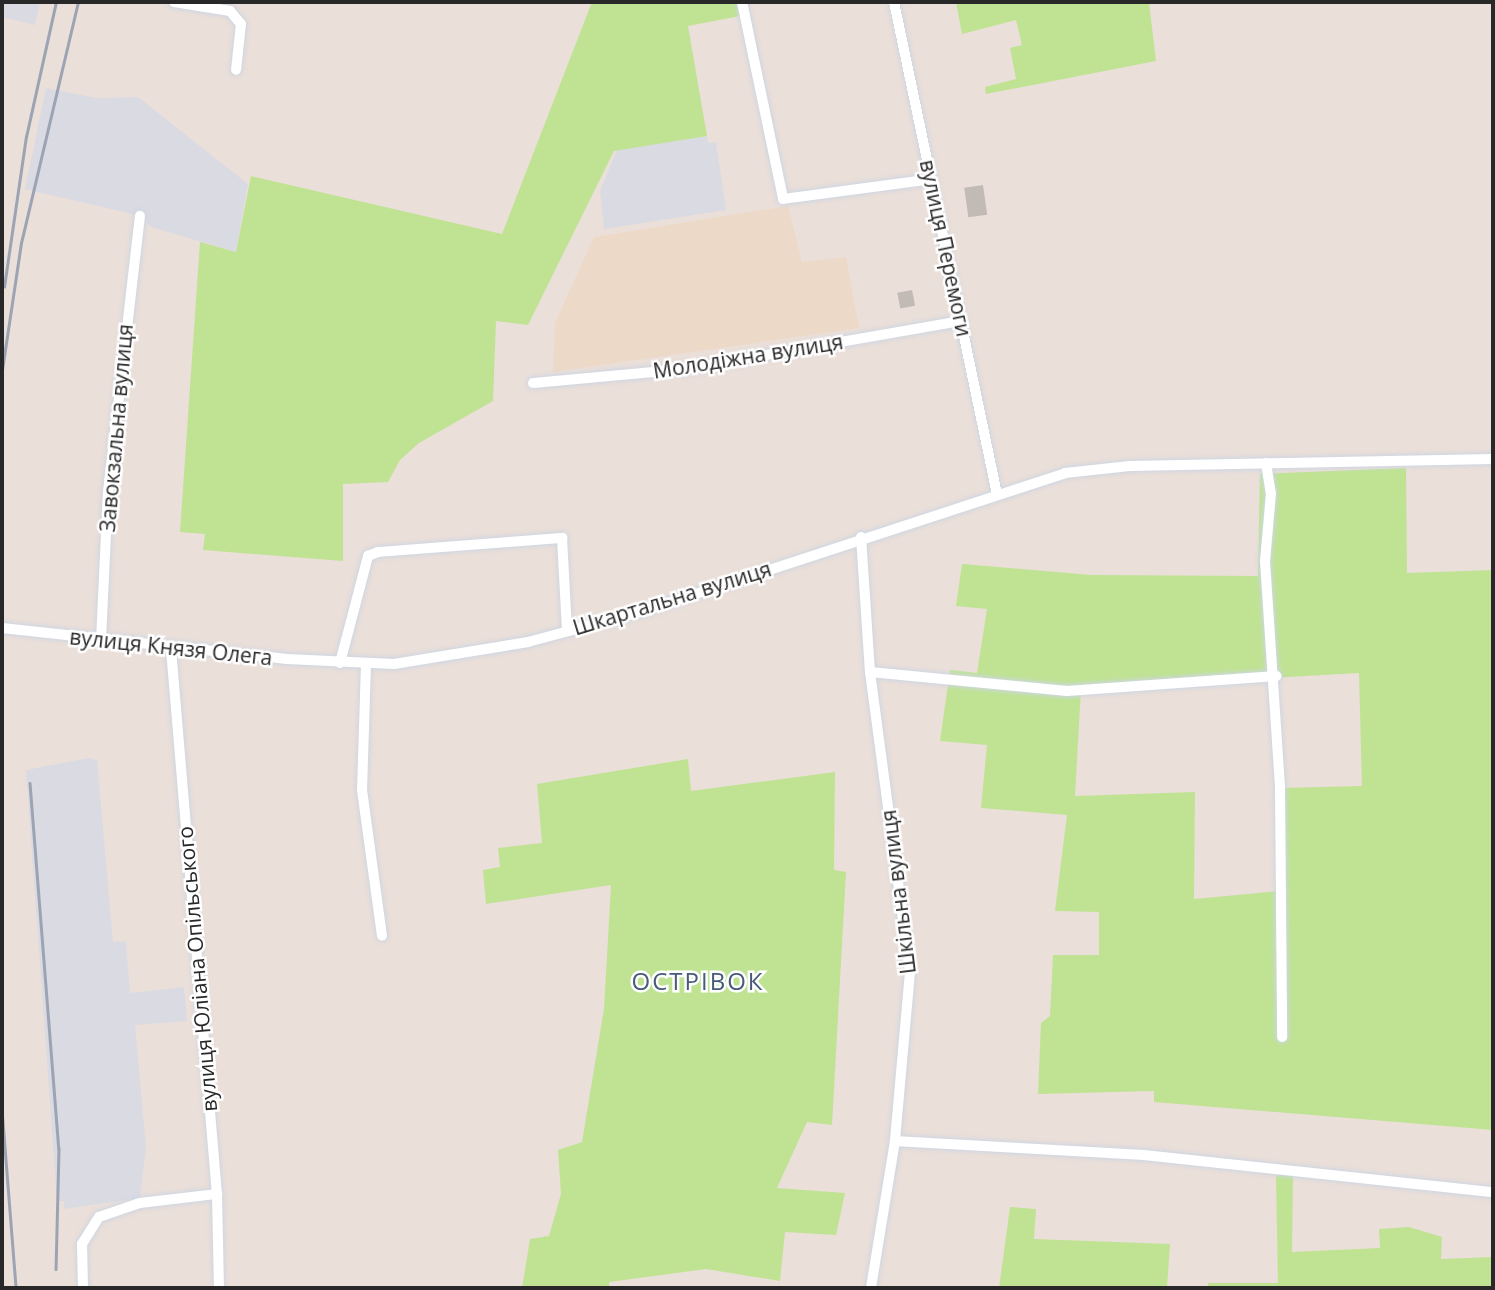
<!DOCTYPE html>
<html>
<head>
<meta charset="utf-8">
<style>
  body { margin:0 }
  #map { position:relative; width:1495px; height:1290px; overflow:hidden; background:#ebdfd9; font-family:"Open Sans",sans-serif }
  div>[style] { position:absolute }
  .industrial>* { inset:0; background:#dadae3 }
  .education>* { inset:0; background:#edd9c7 }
  .green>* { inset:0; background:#bfe393 }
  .building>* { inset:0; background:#c2bbb5; transform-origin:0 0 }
  .roads { filter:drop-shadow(0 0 2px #ced6e1) drop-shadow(0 0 2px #ced6e1) }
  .minor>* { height:10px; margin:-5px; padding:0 5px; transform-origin:5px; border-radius:5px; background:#fff }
  .rail>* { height:2.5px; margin:-1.25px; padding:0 1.25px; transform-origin:1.25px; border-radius:1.25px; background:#9ca4b3 }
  span { translate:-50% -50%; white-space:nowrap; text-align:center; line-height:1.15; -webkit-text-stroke:5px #fff; paint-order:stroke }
  .street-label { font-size:21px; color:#282828 }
  .quarter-label { font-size:24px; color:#485b79; letter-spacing:2px }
  .frame { position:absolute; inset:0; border:4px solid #282828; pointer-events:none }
</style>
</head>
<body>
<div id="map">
  <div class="industrial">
    <i style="clip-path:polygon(2px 2px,40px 2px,35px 25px,2px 17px)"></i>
    <i style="clip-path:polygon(46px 88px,97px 98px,138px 97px,248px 184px,236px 252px,151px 227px,141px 216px,25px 189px)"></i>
    <i style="clip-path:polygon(707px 136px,708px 143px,716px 142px,726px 210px,604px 229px,600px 191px,617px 150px)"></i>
    <i style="clip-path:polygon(89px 758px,97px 760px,113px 942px,126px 941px,130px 993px,184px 987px,187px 1021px,135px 1025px,146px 1147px,140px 1198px,64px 1209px,64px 1201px,57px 1201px,26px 770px)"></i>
  </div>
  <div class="education">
    <i style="clip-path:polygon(788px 206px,802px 262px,846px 257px,859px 328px,553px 372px,555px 323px,594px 237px)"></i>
  </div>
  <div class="green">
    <i style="clip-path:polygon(592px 2px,737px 2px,740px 16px,688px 26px,707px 136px,614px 151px,528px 325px,496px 321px,493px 401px,419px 443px,400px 460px,388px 482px,343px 484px,343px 561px,203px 550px,205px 534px,180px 532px,200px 242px,236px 252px,251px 176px,502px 234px)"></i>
    <i style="clip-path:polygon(956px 2px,1149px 2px,1156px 61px,986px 94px,985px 87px,1016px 79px,1010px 48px,1022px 45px,1016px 20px,962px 34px)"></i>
    <i style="clip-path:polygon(evenodd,1406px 468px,1407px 573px,1493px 570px,1493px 1130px,1154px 1102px,1154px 1091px,1038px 1094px,1041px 1023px,1050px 1016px,1053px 955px,1099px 955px,1099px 912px,1055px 911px,1067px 815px,981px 808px,987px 745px,940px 741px,950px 670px,977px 673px,987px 609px,956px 606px,962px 564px,1091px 575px,1258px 576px,1260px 474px,1406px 468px,1359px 673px,1362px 786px,1280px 788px,1279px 891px,1194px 899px,1195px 792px,1075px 796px,1081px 689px,1359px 673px)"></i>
    <i style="clip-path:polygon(688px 759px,691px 791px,835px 772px,834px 870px,846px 872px,832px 1125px,807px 1122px,777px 1188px,845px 1193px,836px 1235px,785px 1232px,780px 1281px,706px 1269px,609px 1282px,609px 1288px,522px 1288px,530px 1239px,549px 1236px,561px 1194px,558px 1150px,582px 1142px,604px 1009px,611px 885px,486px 904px,483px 870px,500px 867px,498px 848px,542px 843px,537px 784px)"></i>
    <i style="clip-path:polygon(1276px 1175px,1293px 1175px,1292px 1252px,1380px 1248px,1379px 1229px,1409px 1227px,1442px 1237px,1441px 1259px,1493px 1257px,1493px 1288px,1208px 1288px,1208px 1283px,1278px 1283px)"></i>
    <i style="clip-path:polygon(1010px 1207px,1036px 1209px,1034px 1239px,1170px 1244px,1167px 1288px,999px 1288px)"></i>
  </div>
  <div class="building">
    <i style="left:983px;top:185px;width:30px;height:19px;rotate:82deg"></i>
    <i style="left:912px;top:290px;width:16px;height:15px;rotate:79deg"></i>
  </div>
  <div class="roads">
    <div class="minor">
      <i style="left:174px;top:2px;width:57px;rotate:9.1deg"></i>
      <i style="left:230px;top:11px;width:17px;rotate:50deg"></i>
      <i style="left:241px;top:24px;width:46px;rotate:96.2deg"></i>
      <i style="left:742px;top:2px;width:201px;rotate:78.2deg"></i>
      <i style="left:783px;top:199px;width:150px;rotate:-7.6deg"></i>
      <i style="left:894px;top:2px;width:503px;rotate:78.18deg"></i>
      <i style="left:533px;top:383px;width:154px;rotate:-5.2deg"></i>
      <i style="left:686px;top:369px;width:279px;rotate:-9.9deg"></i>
      <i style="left:1266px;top:463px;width:30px;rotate:81deg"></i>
      <i style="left:1271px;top:493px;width:68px;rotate:95deg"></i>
      <i style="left:1265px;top:561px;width:227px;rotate:86.2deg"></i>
      <i style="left:1280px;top:788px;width:249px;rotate:89.5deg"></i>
      <i style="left:861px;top:537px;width:135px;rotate:86.2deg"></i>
      <i style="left:870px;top:672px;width:303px;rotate:82.4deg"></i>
      <i style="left:910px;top:972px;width:170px;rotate:95.1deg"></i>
      <i style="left:895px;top:1141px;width:149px;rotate:99.3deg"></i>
      <i style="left:2px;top:628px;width:287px;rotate:6.2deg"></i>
      <i style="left:287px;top:659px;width:107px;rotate:2.7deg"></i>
      <i style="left:394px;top:664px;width:136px;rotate:-9.3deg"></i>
      <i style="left:528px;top:642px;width:120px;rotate:-15deg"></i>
      <i style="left:644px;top:611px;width:443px;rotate:-18.1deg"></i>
      <i style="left:1065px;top:473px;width:65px;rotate:-6.1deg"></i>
      <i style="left:1130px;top:466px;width:363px;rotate:-1.1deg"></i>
      <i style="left:101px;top:640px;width:148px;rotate:-87.3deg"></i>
      <i style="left:108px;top:492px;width:278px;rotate:-83.4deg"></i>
      <i style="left:171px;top:649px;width:547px;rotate:85.18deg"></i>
      <i style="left:217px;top:1194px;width:94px;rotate:88.8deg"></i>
      <i style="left:340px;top:663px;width:111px;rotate:-75.3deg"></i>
      <i style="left:368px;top:556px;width:11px;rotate:-22deg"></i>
      <i style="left:378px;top:552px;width:185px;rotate:-4.4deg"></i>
      <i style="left:562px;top:538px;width:93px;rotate:86.9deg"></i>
      <i style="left:366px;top:664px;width:126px;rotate:91.8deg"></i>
      <i style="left:362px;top:790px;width:147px;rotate:82.2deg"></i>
      <i style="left:870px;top:672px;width:198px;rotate:5.5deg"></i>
      <i style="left:1067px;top:691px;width:210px;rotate:-4.1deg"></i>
      <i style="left:895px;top:1141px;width:249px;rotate:3.2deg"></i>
      <i style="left:1144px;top:1155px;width:351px;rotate:6.1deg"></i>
      <i style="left:83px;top:1288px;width:44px;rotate:-91.3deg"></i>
      <i style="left:82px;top:1244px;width:32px;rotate:-58deg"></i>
      <i style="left:99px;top:1217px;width:43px;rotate:-18.9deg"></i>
      <i style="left:140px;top:1203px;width:78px;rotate:-6.7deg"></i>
    </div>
  </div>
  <div class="rail">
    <i style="left:4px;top:287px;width:152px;rotate:-81.7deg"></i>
    <i style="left:26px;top:137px;width:138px;rotate:-77.5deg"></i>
    <i style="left:2px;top:370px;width:128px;rotate:-81.5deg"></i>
    <i style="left:21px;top:243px;width:248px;rotate:-76.7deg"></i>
    <i style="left:30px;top:783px;width:367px;rotate:85.5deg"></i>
    <i style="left:59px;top:1149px;width:120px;rotate:91.4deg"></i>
    <i style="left:2px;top:1109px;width:180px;rotate:85.5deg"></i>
  </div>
  <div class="street-label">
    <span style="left:946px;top:248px;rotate:78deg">вулиця Перемоги</span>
    <span style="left:748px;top:356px;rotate:-9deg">Молодіжна вулиця</span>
    <span style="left:116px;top:428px;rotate:-85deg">Завокзальна вулиця</span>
    <span style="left:672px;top:598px;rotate:-17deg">Шкартальна вулиця</span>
    <span style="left:171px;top:647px;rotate:6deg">вулиця Князя Олега</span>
    <span style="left:898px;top:892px;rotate:-97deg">Шкільна вулиця</span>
    <span style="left:197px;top:969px;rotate:-95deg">вулиця Юліана Опільського</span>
  </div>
  <div class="quarter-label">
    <span style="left:698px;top:981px">ОСТРІВОК</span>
  </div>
  <div class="frame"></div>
</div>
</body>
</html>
